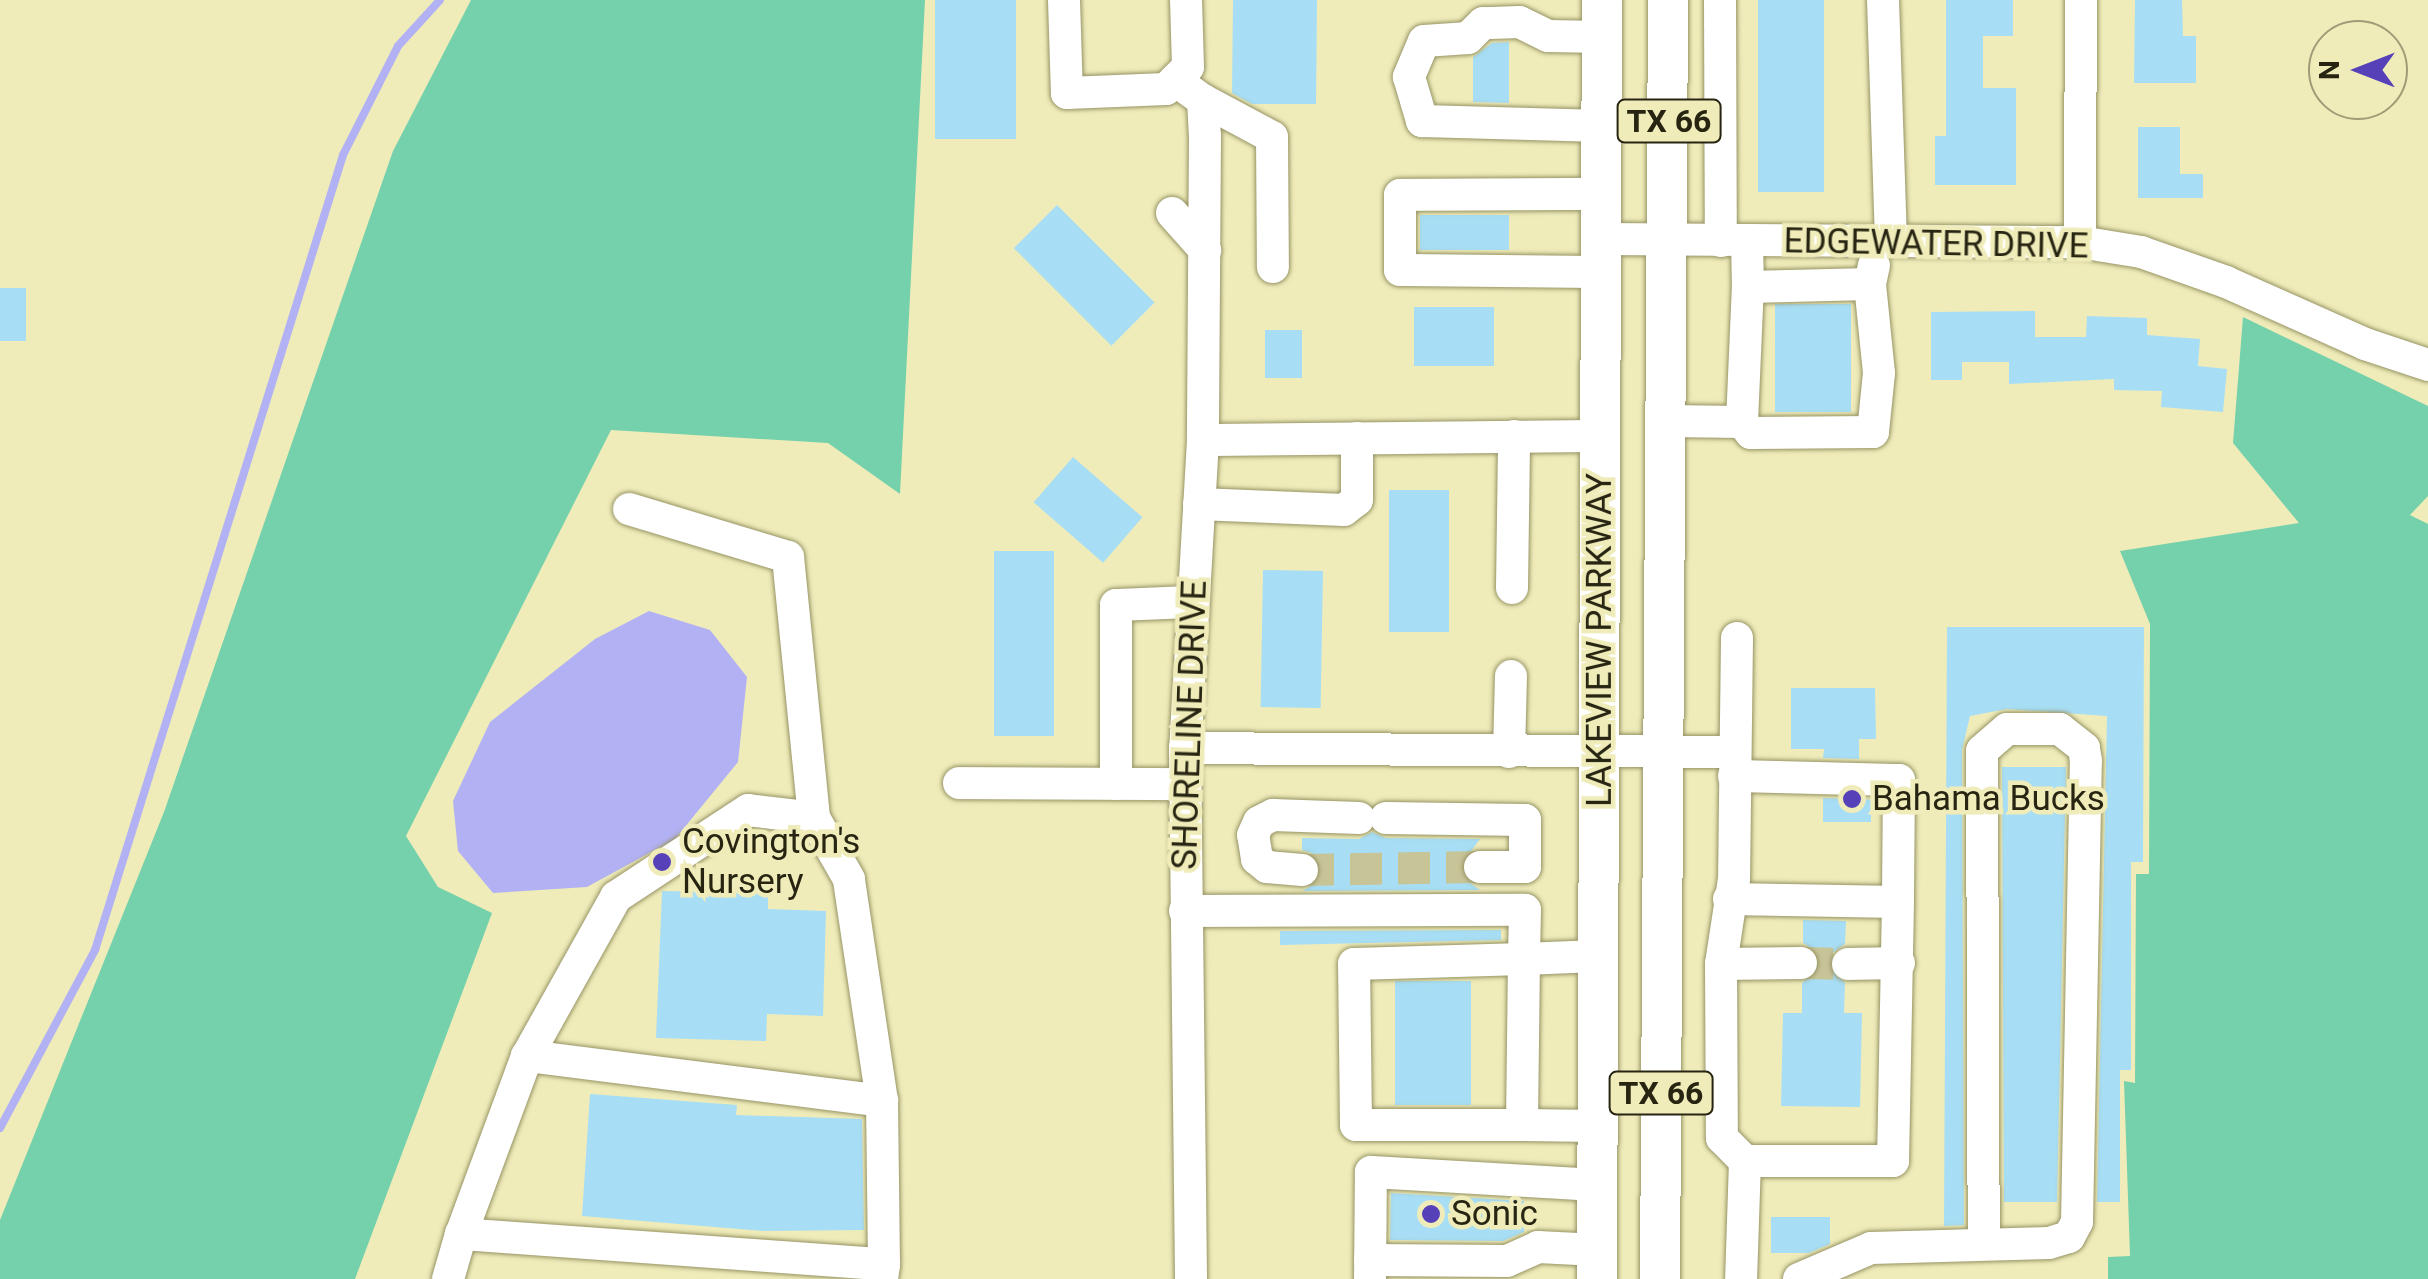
<!DOCTYPE html>
<html>
<head>
<meta charset="utf-8">
<style>
  body { margin:0 }
  #map { position:relative; width:2428px; height:1279px; overflow:hidden; background:#efecba; font-family:Roboto,sans-serif }
  div>[style] { position:absolute }
  .green>* { inset:0; background:#75d1ab }
  .water>* { inset:0; background:#b2b1f3 }
  .stream>* { height:8px; margin:-4px; padding:0 4px; transform-origin:4px; border-radius:4px; background:#b2b1f3 }
  .building>* { inset:0; background:#a7def5; transform-origin:0 0 }
  .minor-tunnel>* { height:32px; margin-top:-16px; transform-origin:0; background:repeating-linear-gradient(90deg,#c7c498 0 32px,transparent 0 48px) }
  .roads { filter:drop-shadow(0 0 2px #979465) drop-shadow(0 0 2px #979465) }
  .minor>* { height:32px; margin:-16px; padding:0 16px; transform-origin:16px; border-radius:16px; background:#fff }
  .major>* { height:40px; margin:-20px; padding:0 20px; transform-origin:20px; border-radius:20px; background:#fff }
  .dots>* { width:28px; height:28px; translate:-50% -50%; box-sizing:border-box; border:5px solid #efecba; border-radius:50% }
  span { translate:-50% -50%; white-space:nowrap; text-align:center; line-height:1.15; -webkit-text-stroke:9px #efecba; paint-order:stroke }
  .shield-label span { padding:2px 8px; background:#efecba; border:2px solid; border-radius:8px; -webkit-text-stroke-width:0 }
  .shield-label { font-size:32px; color:#272512; font-weight:700 }
  .street-label { font-size:35px; color:#272512 }
  .poi-label { font-size:35px; color:#272512 }
  .left { translate:0 -50%; text-align:left }
  .north { position:absolute; left:2308px; top:20px; width:100px; height:100px; box-sizing:border-box; background:#efecba; border:2px solid #9f9c77; border-radius:50%; rotate:270deg; font-size:28px; font-weight:700; line-height:40px; text-align:center; color:#272512 }
  .north::after { content:''; display:block; margin:auto; width:35px; height:45px; background:#5641b9; clip-path:polygon(50% 0,100% 100%,50% 72%,0 100%) }
</style>
</head>
<body>
<div id="map">
  <div class="green">
    <i style="clip-path:polygon(471px 0,925px 0,900px 494px,828px 443px,611px 430px,406px 836px,438px 887px,492px 913px,355px 1279px,0 1279px,0 1220px,164px 812px,393px 151px)"></i>
    <i style="clip-path:polygon(2243px 317px,2428px 406px,2428px 496px,2410px 515px,2428px 524px,2428px 1279px,2108px 1279px,2108px 1257px,2130px 1256px,2124px 1081px,2135px 1083px,2136px 874px,2149px 874px,2150px 624px,2120px 551px,2299px 523px,2233px 443px)"></i>
  </div>
  <div class="water">
    <i style="clip-path:polygon(649px 611px,710px 630px,747px 677px,738px 762px,675px 839px,587px 887px,493px 893px,458px 851px,453px 801px,490px 722px,595px 639px)"></i>
  </div>
  <div class="stream">
    <i style="left:0;top:1128px;width:202px;rotate:-61.9deg"></i>
    <i style="left:95px;top:950px;width:833px;rotate:-72.67deg"></i>
    <i style="left:343px;top:155px;width:122px;rotate:-63.2deg"></i>
    <i style="left:398px;top:46px;width:62px;rotate:-47.6deg"></i>
  </div>
  <div class="building">
    <i style="left:935px;top:0;width:81px;height:139px"></i>
    <i style="clip-path:polygon(1233px 0,1317px 0,1316px 104px,1252px 104px,1232px 93px)"></i>
    <i style="left:1758px;top:0;width:66px;height:192px"></i>
    <i style="clip-path:polygon(1946px 0,2013px 0,2013px 36px,1983px 36px,1983px 88px,2016px 88px,2016px 185px,1935px 185px,1935px 136px,1946px 136px)"></i>
    <i style="clip-path:polygon(2135px 0,2182px 0,2183px 36px,2196px 36px,2196px 83px,2134px 83px)"></i>
    <i style="clip-path:polygon(1509px 42px,1509px 103px,1473px 102px,1473px 57px,1492px 43px)"></i>
    <i style="clip-path:polygon(2138px 127px,2180px 127px,2180px 174px,2203px 174px,2203px 198px,2138px 198px)"></i>
    <i style="left:1057px;top:205px;width:138px;height:61px;rotate:45deg"></i>
    <i style="left:1420px;top:215px;width:89px;height:35px"></i>
    <i style="left:0;top:288px;width:26px;height:53px"></i>
    <i style="left:1851px;top:304px;width:108px;height:76px;rotate:90deg"></i>
    <i style="left:1414px;top:307px;width:80px;height:59px"></i>
    <i style="clip-path:polygon(2035px 311px,2035px 337px,2086px 337px,2087px 316px,2147px 318px,2147px 335px,2200px 339px,2198px 366px,2227px 369px,2223px 412px,2161px 407px,2162px 391px,2114px 390px,2114px 379px,2009px 384px,2009px 362px,1962px 362px,1962px 380px,1931px 380px,1931px 312px)"></i>
    <i style="left:1265px;top:330px;width:37px;height:48px"></i>
    <i style="left:1073px;top:457px;width:92px;height:60px;rotate:41deg"></i>
    <i style="left:1389px;top:490px;width:60px;height:142px"></i>
    <i style="left:994px;top:551px;width:60px;height:185px"></i>
    <i style="left:1263px;top:570px;width:60px;height:137px;rotate:1deg"></i>
    <i style="clip-path:polygon(1947px 627px,2144px 627px,2143px 862px,2131px 862px,2131px 1070px,2120px 1070px,2120px 1202px,2097px 1202px,2107px 716px,2007px 709px,1970px 716px,1962px 750px,1964px 1225px,1944px 1226px)"></i>
    <i style="clip-path:polygon(1791px 688px,1875px 688px,1876px 739px,1859px 739px,1859px 759px,1823px 758px,1824px 749px,1791px 749px)"></i>
    <i style="clip-path:polygon(2002px 767px,2066px 767px,2057px 1202px,2004px 1202px)"></i>
    <i style="clip-path:polygon(1823px 798px,1879px 800px,1879px 809px,1871px 809px,1871px 822px,1823px 822px)"></i>
    <i style="clip-path:polygon(1372px 832px,1386px 838px,1480px 839px,1460px 866px,1463px 878px,1480px 890px,1302px 891px,1318px 882px,1322px 871px,1314px 854px,1302px 850px,1302px 838px,1359px 839px)"></i>
    <i style="clip-path:polygon(662px 891px,768px 893px,768px 909px,826px 911px,823px 1016px,767px 1014px,766px 1041px,656px 1038px)"></i>
    <i style="clip-path:polygon(1803px 920px,1846px 921px,1845px 944px,1831px 954px,1828px 965px,1845px 983px,1844px 1013px,1862px 1013px,1860px 1107px,1781px 1106px,1783px 1013px,1802px 1013px,1802px 983px,1821px 964px,1818px 952px,1803px 943px)"></i>
    <i style="clip-path:polygon(1501px 930px,1501px 940px,1280px 945px,1280px 931px)"></i>
    <i style="left:1471px;top:981px;width:124px;height:76px;rotate:90deg"></i>
    <i style="clip-path:polygon(590px 1094px,737px 1105px,736px 1115px,862px 1119px,864px 1230px,763px 1231px,582px 1216px)"></i>
    <i style="clip-path:polygon(1391px 1193px,1524px 1201px,1524px 1232px,1503px 1241px,1390px 1240px)"></i>
    <i style="clip-path:polygon(1771px 1217px,1830px 1217px,1830px 1244px,1809px 1253px,1771px 1253px)"></i>
  </div>
  <div class="minor-tunnel">
    <i style="left:1302px;top:870px;width:178px;rotate:-1deg"></i>
    <i style="left:1801px;top:963px;width:47px;rotate:1.2deg"></i>
  </div>
  <div class="roads">
    <div class="minor">
      <i style="left:1064px;top:0;width:93px;rotate:88.2deg"></i>
      <i style="left:1067px;top:93px;width:99px;rotate:-2.3deg"></i>
      <i style="left:1166px;top:89px;width:31px;rotate:-45deg"></i>
      <i style="left:1188px;top:67px;width:67px;rotate:-91.7deg"></i>
      <i style="left:1720px;top:0;width:241px;rotate:89.8deg"></i>
      <i style="left:1883px;top:0;width:241px;rotate:88.1deg"></i>
      <i style="left:1602px;top:37px;width:54px;rotate:-178.9deg"></i>
      <i style="left:1548px;top:36px;width:32px;rotate:-154deg"></i>
      <i style="left:1519px;top:22px;width:36px;rotate:178deg"></i>
      <i style="left:1483px;top:23px;width:21px;rotate:135deg"></i>
      <i style="left:1468px;top:38px;width:44px;rotate:176.1deg"></i>
      <i style="left:1424px;top:41px;width:39px;rotate:113deg"></i>
      <i style="left:1409px;top:77px;width:46px;rotate:73.5deg"></i>
      <i style="left:1422px;top:121px;width:180px;rotate:1.6deg"></i>
      <i style="left:1175px;top:80px;width:34px;rotate:36deg"></i>
      <i style="left:1203px;top:100px;width:36px;rotate:87deg"></i>
      <i style="left:1205px;top:136px;width:304px;rotate:90.4deg"></i>
      <i style="left:1203px;top:440px;width:309px;rotate:93.3deg"></i>
      <i style="left:1185px;top:748px;width:531px;rotate:89.35deg"></i>
      <i style="left:1203px;top:100px;width:78px;rotate:28.2deg"></i>
      <i style="left:1272px;top:137px;width:130px;rotate:89.6deg"></i>
      <i style="left:1172px;top:213px;width:50px;rotate:48.3deg"></i>
      <i style="left:1602px;top:239px;width:478px;rotate:0.4deg"></i>
      <i style="left:2080px;top:242px;width:62px;rotate:9.3deg"></i>
      <i style="left:2141px;top:252px;width:90px;rotate:19.4deg"></i>
      <i style="left:2226px;top:282px;width:152px;rotate:24deg"></i>
      <i style="left:2365px;top:344px;width:66px;rotate:18.4deg"></i>
      <i style="left:1747px;top:241px;width:46px;rotate:88.8deg"></i>
      <i style="left:1748px;top:287px;width:122px;rotate:-1.4deg"></i>
      <i style="left:1870px;top:284px;width:19px;rotate:-78deg"></i>
      <i style="left:2080px;top:242px;width:242px;rotate:-89.8deg"></i>
      <i style="left:1602px;top:272px;width:202px;rotate:-179.4deg"></i>
      <i style="left:1400px;top:270px;width:75px;rotate:-90deg"></i>
      <i style="left:1400px;top:195px;width:202px;rotate:-0.3deg"></i>
      <i style="left:1667px;top:421px;width:75px;rotate:0.8deg"></i>
      <i style="left:1742px;top:422px;width:135px;rotate:-87.5deg"></i>
      <i style="left:1742px;top:422px;width:14px;rotate:51deg"></i>
      <i style="left:1751px;top:433px;width:122px;rotate:-0.5deg"></i>
      <i style="left:1873px;top:432px;width:59px;rotate:-84.2deg"></i>
      <i style="left:1879px;top:373px;width:89px;rotate:-95.8deg"></i>
      <i style="left:1203px;top:440px;width:398px;rotate:-0.6deg"></i>
      <i style="left:1199px;top:504px;width:145px;rotate:2.4deg"></i>
      <i style="left:1344px;top:510px;width:16px;rotate:-38deg"></i>
      <i style="left:1357px;top:500px;width:62px;rotate:-90deg"></i>
      <i style="left:629px;top:509px;width:166px;rotate:16.8deg"></i>
      <i style="left:788px;top:557px;width:262px;rotate:84.3deg"></i>
      <i style="left:1512px;top:588px;width:152px;rotate:-89.2deg"></i>
      <i style="left:1737px;top:638px;width:241px;rotate:90.7deg"></i>
      <i style="left:1734px;top:879px;width:86px;rotate:98.7deg"></i>
      <i style="left:1721px;top:964px;width:174px;rotate:89.7deg"></i>
      <i style="left:1722px;top:1138px;width:33px;rotate:45deg"></i>
      <i style="left:1745px;top:1161px;width:118px;rotate:91.9deg"></i>
      <i style="left:1185px;top:748px;width:550px;rotate:0.42deg"></i>
      <i style="left:1509px;top:752px;width:76px;rotate:-88.5deg"></i>
      <i style="left:1734px;top:776px;width:165px;rotate:1.4deg"></i>
      <i style="left:1899px;top:780px;width:122px;rotate:90.5deg"></i>
      <i style="left:959px;top:783px;width:226px;rotate:0.3deg"></i>
      <i style="left:1116px;top:784px;width:179px;rotate:-90deg"></i>
      <i style="left:1116px;top:605px;width:75px;rotate:-2.3deg"></i>
      <i style="left:1386px;top:818px;width:139px;rotate:0.8deg"></i>
      <i style="left:1525px;top:820px;width:47px;rotate:90deg"></i>
      <i style="left:1525px;top:867px;width:45px;rotate:180deg"></i>
      <i style="left:1302px;top:870px;width:35px;rotate:-175deg"></i>
      <i style="left:1267px;top:867px;width:13px;rotate:-141deg"></i>
      <i style="left:1257px;top:859px;width:24px;rotate:-99deg"></i>
      <i style="left:1253px;top:835px;width:14px;rotate:-65deg"></i>
      <i style="left:1259px;top:822px;width:16px;rotate:-27deg"></i>
      <i style="left:1273px;top:815px;width:86px;rotate:2deg"></i>
      <i style="left:1729px;top:899px;width:169px;rotate:1deg"></i>
      <i style="left:1898px;top:902px;width:259px;rotate:91.1deg"></i>
      <i style="left:1893px;top:1161px;width:148px;rotate:180deg"></i>
      <i style="left:1185px;top:911px;width:340px;rotate:-0.2deg"></i>
      <i style="left:1525px;top:910px;width:49px;rotate:91.2deg"></i>
      <i style="left:1524px;top:959px;width:73px;rotate:-2.4deg"></i>
      <i style="left:1721px;top:964px;width:80px;rotate:-0.7deg"></i>
      <i style="left:1848px;top:964px;width:51px;rotate:-1.1deg"></i>
      <i style="left:527px;top:1056px;width:358px;rotate:7.2deg"></i>
      <i style="left:1522px;top:1125px;width:166px;rotate:180deg"></i>
      <i style="left:1356px;top:1125px;width:161px;rotate:-90.7deg"></i>
      <i style="left:1354px;top:964px;width:170px;rotate:-1.7deg"></i>
      <i style="left:1524px;top:959px;width:166px;rotate:90.7deg"></i>
      <i style="left:1522px;top:1125px;width:76px;rotate:0.8deg"></i>
      <i style="left:1370px;top:1260px;width:137px;rotate:0.4deg"></i>
      <i style="left:1507px;top:1261px;width:34px;rotate:-24deg"></i>
      <i style="left:1538px;top:1247px;width:59px;rotate:2.9deg"></i>
      <i style="left:448px;top:1279px;width:47px;rotate:-73.9deg"></i>
      <i style="left:882px;top:1279px;width:15px;rotate:-82deg"></i>
      <i style="left:884px;top:1264px;width:163px;rotate:-90.7deg"></i>
      <i style="left:882px;top:1101px;width:224px;rotate:-98.5deg"></i>
      <i style="left:849px;top:879px;width:70px;rotate:-119.8deg"></i>
      <i style="left:814px;top:818px;width:66px;rotate:-173.1deg"></i>
      <i style="left:748px;top:810px;width:158px;rotate:146.6deg"></i>
      <i style="left:616px;top:897px;width:182px;rotate:119.2deg"></i>
      <i style="left:527px;top:1056px;width:190px;rotate:110.3deg"></i>
      <i style="left:461px;top:1234px;width:424px;rotate:4.1deg"></i>
      <i style="left:1370px;top:1279px;width:107px;rotate:-89.5deg"></i>
      <i style="left:1371px;top:1172px;width:227px;rotate:3.3deg"></i>
      <i style="left:1799px;top:1279px;width:78px;rotate:-23.3deg"></i>
      <i style="left:1871px;top:1248px;width:178px;rotate:-1.6deg"></i>
      <i style="left:2049px;top:1243px;width:21px;rotate:-17deg"></i>
      <i style="left:2069px;top:1237px;width:17px;rotate:-62deg"></i>
      <i style="left:2077px;top:1222px;width:461px;rotate:-88.9deg"></i>
      <i style="left:2086px;top:761px;width:13px;rotate:-99deg"></i>
      <i style="left:2084px;top:748px;width:31px;rotate:-142deg"></i>
      <i style="left:2060px;top:729px;width:53px;rotate:180deg"></i>
      <i style="left:2007px;top:729px;width:33px;rotate:139deg"></i>
      <i style="left:1982px;top:751px;width:490px;rotate:89.8deg"></i>
    </div>
    <div class="major">
      <i style="left:1597px;top:1279px;width:1279px;rotate:-89.78deg"></i>
      <i style="left:1660px;top:1279px;width:1279px;rotate:-89.64deg"></i>
    </div>
  </div>
  <div class="dots">
    <i style="left:1852px;top:799px;background:#5641b9"></i>
    <i style="left:662px;top:862px;background:#5641b9"></i>
    <i style="left:1431px;top:1214px;background:#5641b9"></i>
  </div>
  <div class="shield-label">
    <span style="left:1669px;top:121px">TX 66</span>
    <span style="left:1661px;top:1093px">TX 66</span>
  </div>
  <div class="street-label">
    <span style="left:1936px;top:244px;rotate:1deg">EDGEWATER DRIVE</span>
    <span style="left:1600px;top:640px;rotate:-90deg">LAKEVIEW PARKWAY</span>
    <span style="left:1190px;top:725px;rotate:-88deg">SHORELINE DRIVE</span>
  </div>
  <div class="poi-label">
    <span class="left" style="left:1872px;top:799px">Bahama Bucks</span>
    <span class="left" style="left:682px;top:862px">Covington's<br>Nursery</span>
    <span class="left" style="left:1451px;top:1214px">Sonic</span>
  </div>
  <div class="north">N</div>
</div>
</body>
</html>
